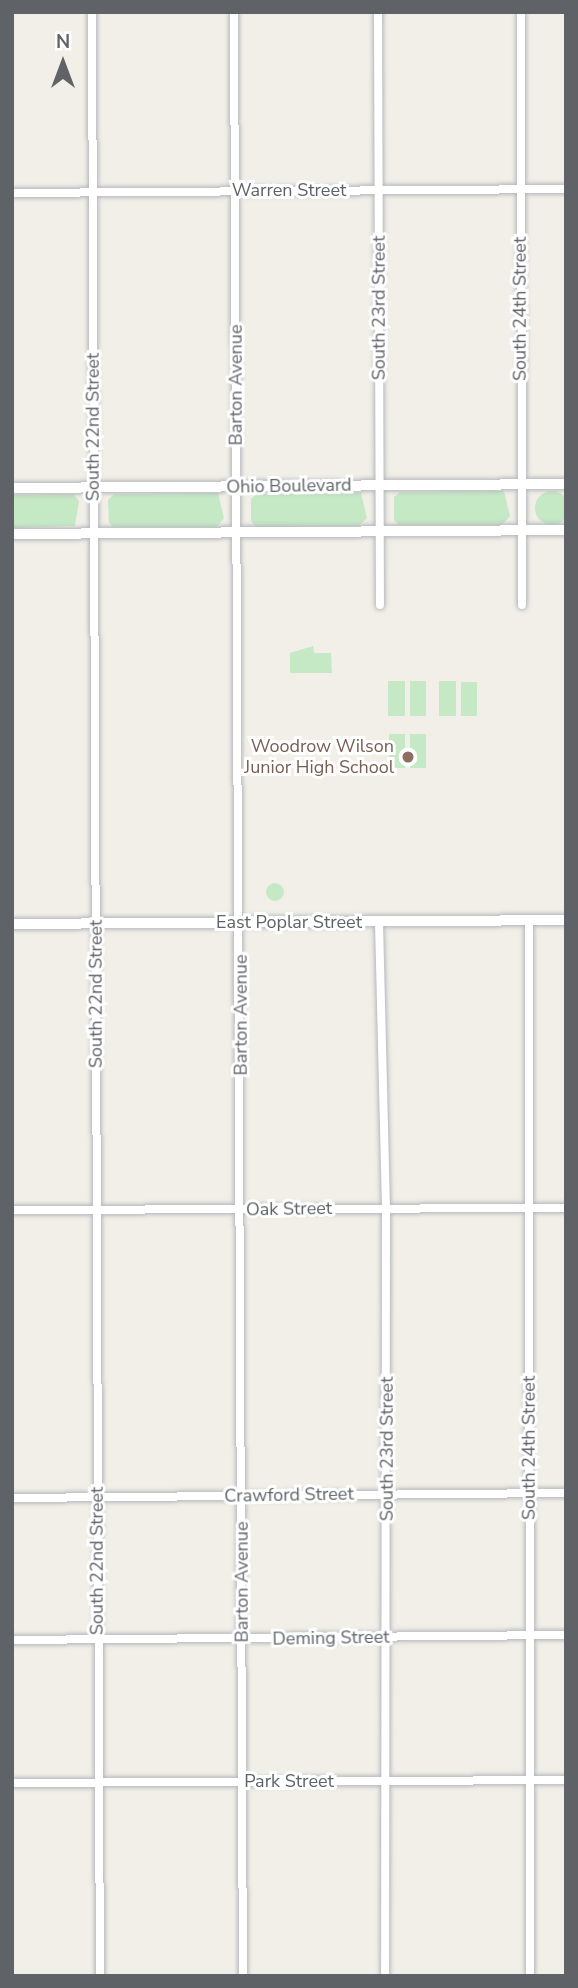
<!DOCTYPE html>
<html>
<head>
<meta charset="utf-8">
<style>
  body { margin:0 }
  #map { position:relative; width:578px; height:1988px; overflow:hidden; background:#f1efe8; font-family:"Nunito Sans",sans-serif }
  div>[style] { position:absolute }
  .green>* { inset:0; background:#c5e8c5; transform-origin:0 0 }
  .round { border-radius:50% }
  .roads { filter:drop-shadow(0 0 2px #b5b8bc) drop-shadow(0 0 2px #b5b8bc) }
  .minor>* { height:8px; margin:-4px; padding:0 4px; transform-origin:4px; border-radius:4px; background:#fff }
  .tertiary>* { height:10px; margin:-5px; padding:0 5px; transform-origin:5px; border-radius:5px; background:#fff }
  .secondary>* { height:10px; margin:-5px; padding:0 5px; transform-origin:5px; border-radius:5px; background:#fff }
  .dots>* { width:19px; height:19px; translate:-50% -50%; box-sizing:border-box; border:4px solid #fff; border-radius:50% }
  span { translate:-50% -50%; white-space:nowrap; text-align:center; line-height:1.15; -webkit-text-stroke:6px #fff; paint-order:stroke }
  .street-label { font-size:18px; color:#5f6368 }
  .education-label { font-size:18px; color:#785e54 }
  .right { translate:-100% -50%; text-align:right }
  .frame { position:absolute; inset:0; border:14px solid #5f6368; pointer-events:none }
  .north { position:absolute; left:28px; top:28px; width:70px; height:70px; -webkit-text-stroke:5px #fff; paint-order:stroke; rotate:0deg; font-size:19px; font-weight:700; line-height:28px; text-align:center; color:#5f6368 }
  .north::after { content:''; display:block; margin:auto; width:24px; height:32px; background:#5f6368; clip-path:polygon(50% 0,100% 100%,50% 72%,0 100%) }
</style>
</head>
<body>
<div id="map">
  <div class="green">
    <i class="round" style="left:535px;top:491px;width:34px;height:34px"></i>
    <i style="clip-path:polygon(504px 491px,510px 516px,502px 525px,399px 525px,394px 520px,394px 497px,400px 492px)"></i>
    <i style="clip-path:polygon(218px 493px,224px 518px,217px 527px,113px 527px,109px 522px,108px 500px,114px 494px)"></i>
    <i style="clip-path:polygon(361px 493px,367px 518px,359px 526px,256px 527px,251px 521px,251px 499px,257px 494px)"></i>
    <i style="clip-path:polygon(73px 494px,79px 501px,75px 526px,12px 528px,12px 495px)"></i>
    <i style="clip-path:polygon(313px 646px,314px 653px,331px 653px,332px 673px,290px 673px,290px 653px)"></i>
    <i style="left:388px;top:681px;width:17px;height:35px"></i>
    <i style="left:410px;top:681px;width:16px;height:35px"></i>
    <i style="left:439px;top:681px;width:17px;height:35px"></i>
    <i style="left:461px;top:682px;width:16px;height:34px"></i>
    <i style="left:389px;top:734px;width:16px;height:34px"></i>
    <i style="left:410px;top:734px;width:16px;height:34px"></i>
    <i class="round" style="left:266px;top:883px;width:18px;height:18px"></i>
  </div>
  <div class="roads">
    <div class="minor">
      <i style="left:92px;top:12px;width:1964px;rotate:89.77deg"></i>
      <i style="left:234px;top:12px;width:1964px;rotate:89.74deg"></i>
      <i style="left:378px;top:12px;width:593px;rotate:89.81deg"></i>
      <i style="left:521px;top:12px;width:593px;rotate:89.9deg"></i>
      <i style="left:12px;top:193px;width:554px;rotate:-0.41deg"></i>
      <i style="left:529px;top:920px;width:1056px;rotate:89.95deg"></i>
      <i style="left:379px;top:922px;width:286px;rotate:88.6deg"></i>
      <i style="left:386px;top:1208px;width:768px;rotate:90.07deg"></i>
      <i style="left:12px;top:1210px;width:554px;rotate:-0.21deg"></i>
      <i style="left:12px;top:1498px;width:554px;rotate:-0.52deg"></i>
      <i style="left:12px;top:1640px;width:554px;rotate:-0.52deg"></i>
      <i style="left:12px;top:1783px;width:554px;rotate:-0.31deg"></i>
    </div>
    <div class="tertiary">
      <i style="left:12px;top:488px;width:554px;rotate:-0.41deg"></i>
      <i style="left:12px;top:534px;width:554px;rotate:-0.41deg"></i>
    </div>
    <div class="secondary">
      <i style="left:12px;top:924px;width:554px;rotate:-0.41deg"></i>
    </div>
  </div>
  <div class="dots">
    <i style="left:408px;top:757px;background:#8d6e63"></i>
  </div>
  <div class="street-label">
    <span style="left:289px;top:190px">Warren Street</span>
    <span style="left:379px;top:308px;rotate:-90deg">South 23rd Street</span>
    <span style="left:520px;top:309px;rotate:-90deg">South 24th Street</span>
    <span style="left:236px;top:385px;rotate:-90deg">Barton Avenue</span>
    <span style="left:93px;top:427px;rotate:-90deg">South 22nd Street</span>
    <span style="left:289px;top:486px;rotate:-1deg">Ohio Boulevard</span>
    <span style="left:289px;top:922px">East Poplar Street</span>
    <span style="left:96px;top:994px;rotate:-90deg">South 22nd Street</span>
    <span style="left:241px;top:1015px;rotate:-90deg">Barton Avenue</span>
    <span style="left:289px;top:1209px;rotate:-1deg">Oak Street</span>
    <span style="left:529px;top:1448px;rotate:-90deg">South 24th Street</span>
    <span style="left:387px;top:1449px;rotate:-90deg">South 23rd Street</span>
    <span style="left:289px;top:1495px;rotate:-1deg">Crawford Street</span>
    <span style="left:97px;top:1561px;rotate:-90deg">South 22nd Street</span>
    <span style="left:242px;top:1582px;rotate:-90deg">Barton Avenue</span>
    <span style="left:331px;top:1638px;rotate:-1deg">Deming Street</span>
    <span style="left:289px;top:1781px">Park Street</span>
  </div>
  <div class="education-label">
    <span class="right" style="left:394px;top:757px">Woodrow Wilson<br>Junior High School</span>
  </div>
  <div class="frame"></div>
  <div class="north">N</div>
</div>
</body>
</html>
